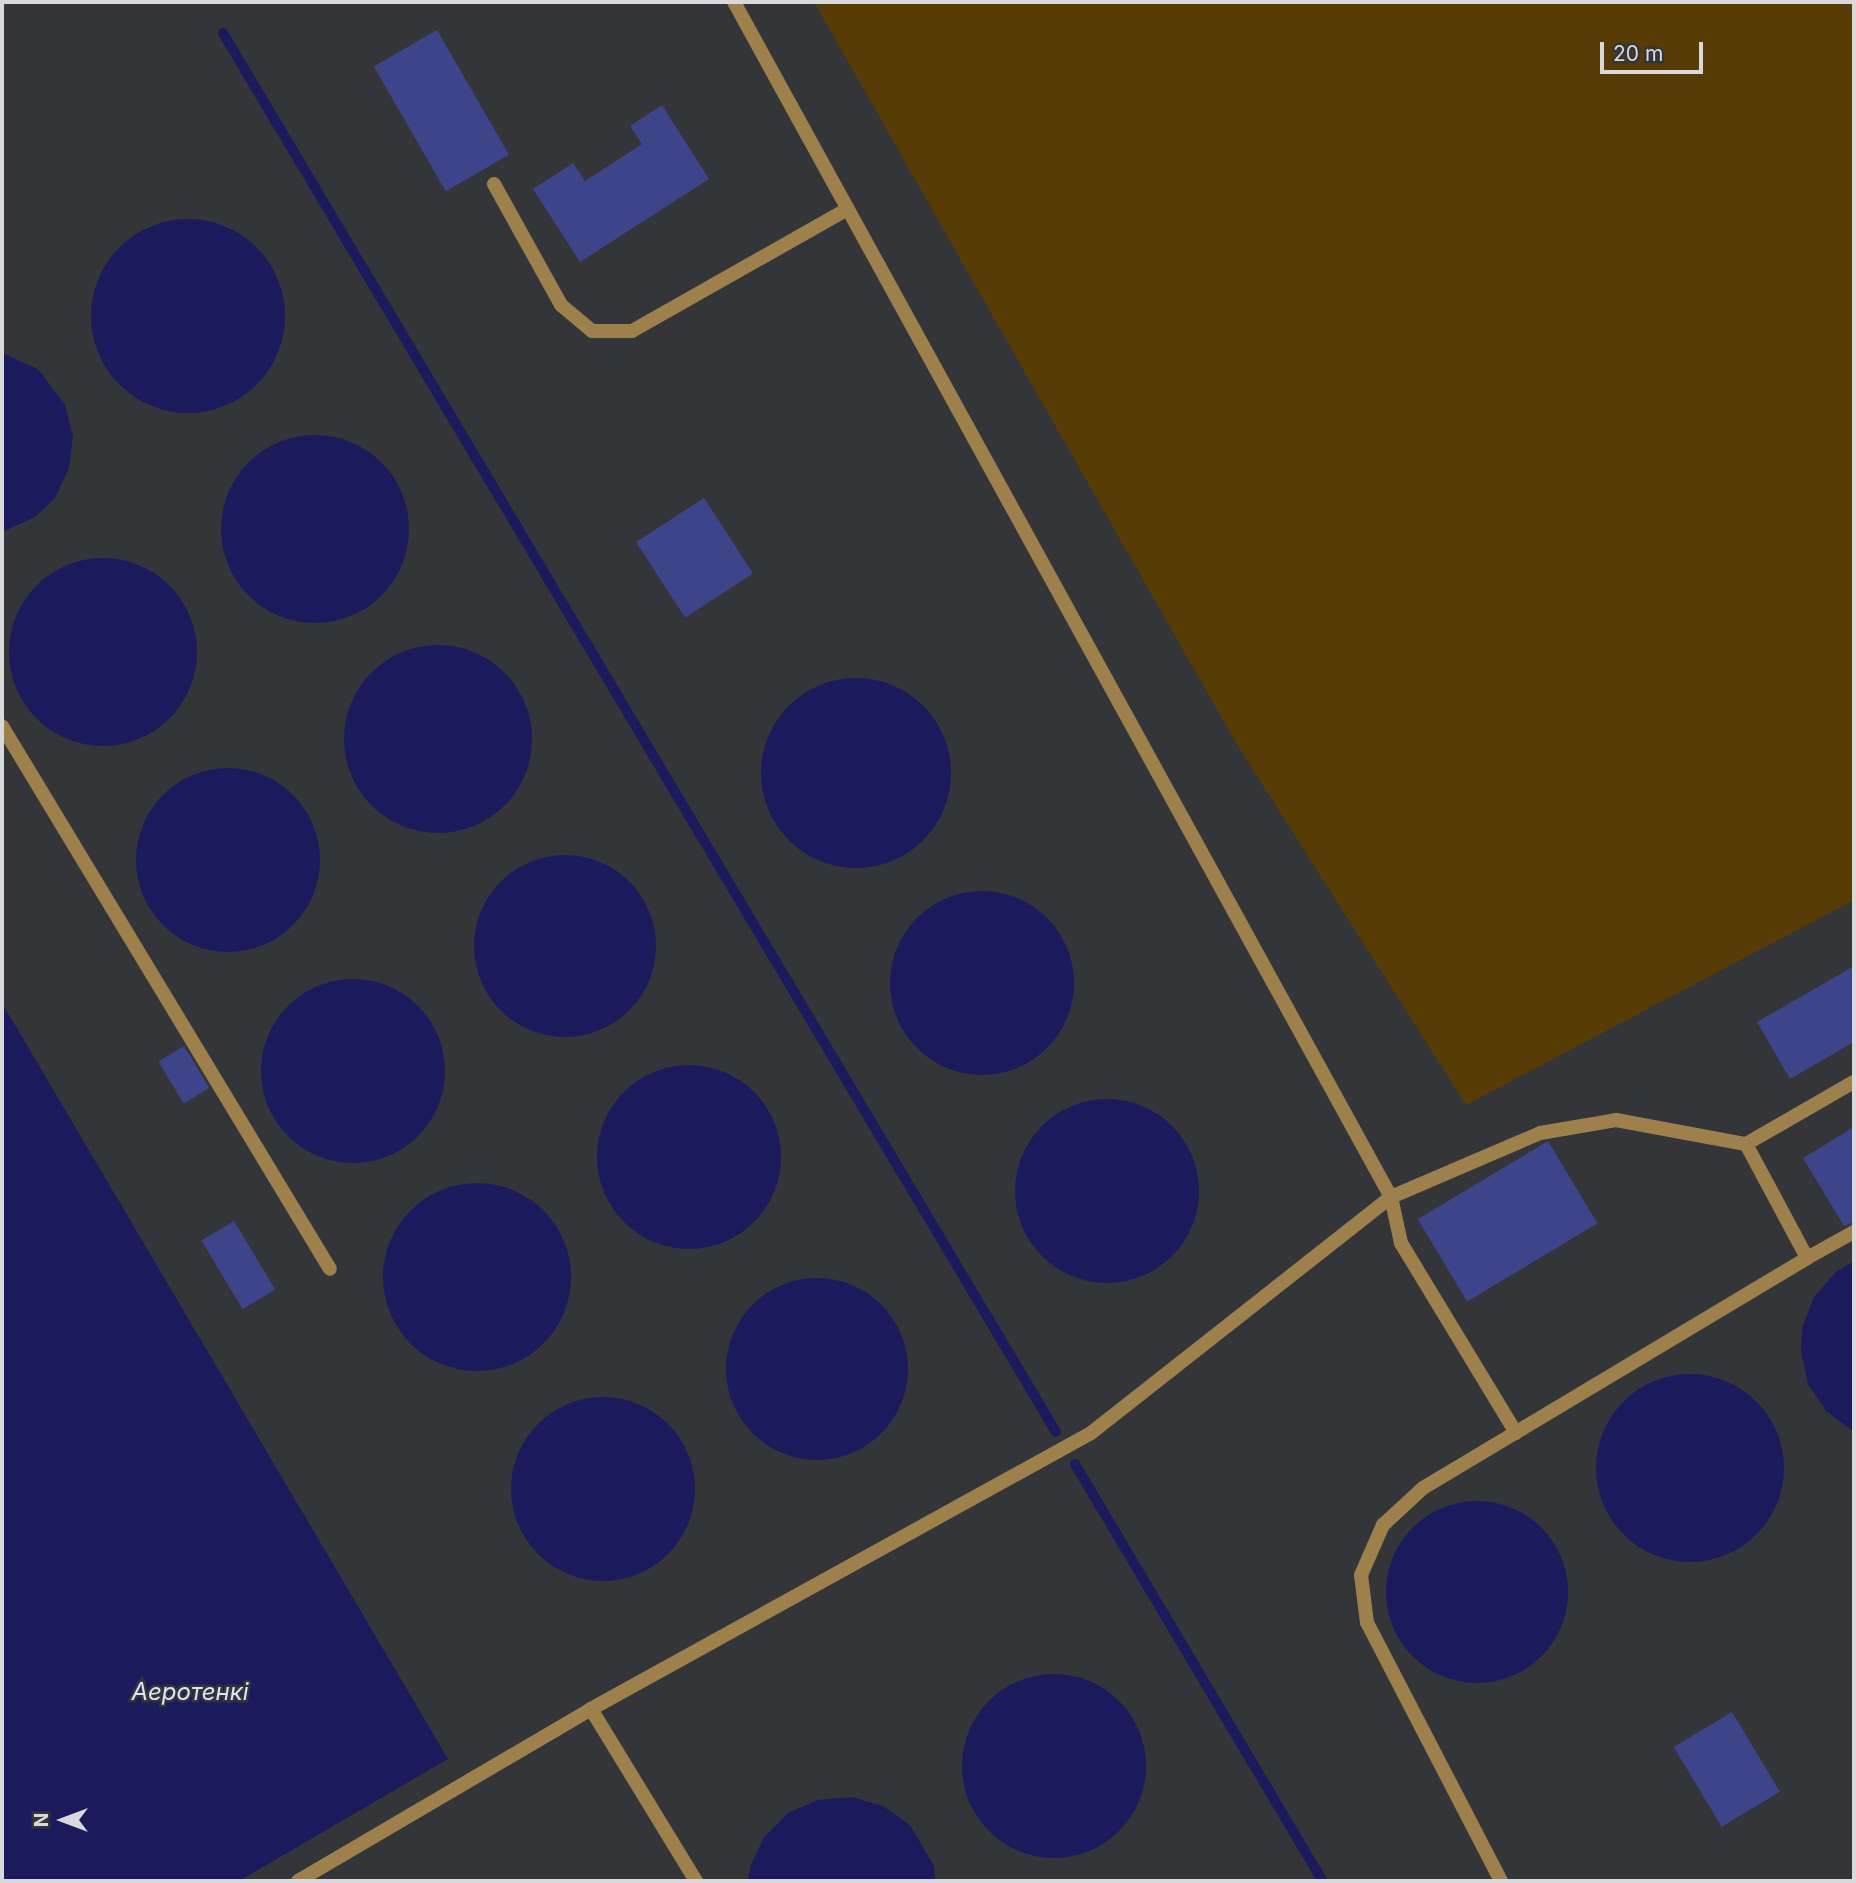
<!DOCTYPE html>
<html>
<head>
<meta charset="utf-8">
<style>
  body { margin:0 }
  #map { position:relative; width:1856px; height:1883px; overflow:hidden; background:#343539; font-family:Inter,sans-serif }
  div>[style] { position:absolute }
  .green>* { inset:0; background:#573d05 }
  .water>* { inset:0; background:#1b1a5d }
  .round { border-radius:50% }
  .stream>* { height:10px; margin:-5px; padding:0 5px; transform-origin:5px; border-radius:5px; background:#1b1a5d }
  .building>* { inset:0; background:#3d448a; transform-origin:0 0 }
  .lane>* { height:14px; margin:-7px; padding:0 7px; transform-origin:7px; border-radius:7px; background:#9e804c }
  span { translate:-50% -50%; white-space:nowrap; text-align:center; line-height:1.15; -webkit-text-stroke:5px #343539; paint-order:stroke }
  .water-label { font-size:24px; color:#dee3f8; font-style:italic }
  .frame { position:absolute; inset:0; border:4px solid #d9d9dc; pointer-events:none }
  .north { position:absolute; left:28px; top:1785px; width:70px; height:70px; -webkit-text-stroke:5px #343539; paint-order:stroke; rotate:270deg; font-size:19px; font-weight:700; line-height:28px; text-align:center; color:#d9d9dc }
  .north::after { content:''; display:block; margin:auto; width:24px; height:32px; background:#d9d9dc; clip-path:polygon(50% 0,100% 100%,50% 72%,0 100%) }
  .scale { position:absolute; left:1600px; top:42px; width:103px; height:32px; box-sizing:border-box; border:4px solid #d9d9dc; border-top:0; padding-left:9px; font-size:21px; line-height:24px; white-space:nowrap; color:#d9d9dc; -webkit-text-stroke:5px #343539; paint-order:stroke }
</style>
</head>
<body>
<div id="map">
  <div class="green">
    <i style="clip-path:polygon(814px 2px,1854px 2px,1854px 900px,1466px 1105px,1236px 743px)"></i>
  </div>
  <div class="water">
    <i class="round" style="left:91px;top:219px;width:194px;height:194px"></i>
    <i style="clip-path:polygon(2px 353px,38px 369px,65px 405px,73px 436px,69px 468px,55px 498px,35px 517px,2px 532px)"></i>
    <i class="round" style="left:221px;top:435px;width:188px;height:188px"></i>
    <i class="round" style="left:9px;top:558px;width:188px;height:188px"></i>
    <i class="round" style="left:344px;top:645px;width:188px;height:188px"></i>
    <i class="round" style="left:761px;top:678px;width:190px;height:190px"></i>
    <i class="round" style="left:136px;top:768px;width:184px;height:184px"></i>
    <i class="round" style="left:474px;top:855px;width:182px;height:182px"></i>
    <i class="round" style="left:890px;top:891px;width:184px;height:184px"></i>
    <i class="round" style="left:261px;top:979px;width:184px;height:184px"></i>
    <i style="clip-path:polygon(2px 1003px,448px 1759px,239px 1881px,2px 1881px)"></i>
    <i class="round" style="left:597px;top:1065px;width:184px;height:184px"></i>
    <i class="round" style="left:1015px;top:1099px;width:184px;height:184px"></i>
    <i class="round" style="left:383px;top:1183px;width:188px;height:188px"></i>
    <i style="clip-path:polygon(1854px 1261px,1854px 1432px,1826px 1411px,1808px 1384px,1801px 1351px,1802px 1328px,1814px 1297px,1836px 1272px)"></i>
    <i class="round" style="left:726px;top:1278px;width:182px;height:182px"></i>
    <i class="round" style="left:1596px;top:1374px;width:188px;height:188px"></i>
    <i class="round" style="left:511px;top:1397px;width:184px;height:184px"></i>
    <i class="round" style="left:1386px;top:1501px;width:182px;height:182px"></i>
    <i class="round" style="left:962px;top:1674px;width:184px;height:184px"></i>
    <i style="clip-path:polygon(852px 1797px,883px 1806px,910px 1825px,934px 1866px,935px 1881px,748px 1881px,750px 1867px,764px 1837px,788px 1813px,818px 1800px)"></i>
  </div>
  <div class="stream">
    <i style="left:223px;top:33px;width:1628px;rotate:59.23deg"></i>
    <i style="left:1075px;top:1464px;width:485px;rotate:59.3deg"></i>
  </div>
  <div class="building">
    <i style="left:437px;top:30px;width:144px;height:73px;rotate:60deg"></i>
    <i style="clip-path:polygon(662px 105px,709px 179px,580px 262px,533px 189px,573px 163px,585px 181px,642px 144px,630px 126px)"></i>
    <i style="left:704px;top:498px;width:90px;height:81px;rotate:57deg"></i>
    <i style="clip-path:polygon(1854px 966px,1854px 1042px,1790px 1079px,1757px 1022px)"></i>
    <i style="left:184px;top:1046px;width:49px;height:30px;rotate:59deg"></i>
    <i style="clip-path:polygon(1854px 1127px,1854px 1222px,1844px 1226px,1803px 1158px)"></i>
    <i style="left:1548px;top:1141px;width:96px;height:152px;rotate:59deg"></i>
    <i style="left:234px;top:1221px;width:80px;height:38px;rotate:59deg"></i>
    <i style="left:1732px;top:1712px;width:93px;height:68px;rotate:59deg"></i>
  </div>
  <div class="lane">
    <i style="left:734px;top:2px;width:1364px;rotate:61.2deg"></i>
    <i style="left:1391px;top:1197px;width:47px;rotate:77.7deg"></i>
    <i style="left:1401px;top:1243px;width:222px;rotate:58.8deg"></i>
    <i style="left:494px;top:184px;width:138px;rotate:61deg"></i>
    <i style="left:561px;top:305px;width:40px;rotate:40deg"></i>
    <i style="left:592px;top:331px;width:40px"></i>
    <i style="left:632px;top:331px;width:248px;rotate:-29.5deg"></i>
    <i style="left:2px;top:726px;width:634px;rotate:58.87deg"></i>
    <i style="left:1746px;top:1144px;width:129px;rotate:61.8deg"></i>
    <i style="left:591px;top:1709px;width:202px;rotate:58.6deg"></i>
    <i style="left:298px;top:1881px;width:340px;rotate:-30.4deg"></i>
    <i style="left:591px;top:1709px;width:571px;rotate:-28.9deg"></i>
    <i style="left:1091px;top:1433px;width:382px;rotate:-38.2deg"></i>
    <i style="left:1391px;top:1197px;width:162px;rotate:-23.2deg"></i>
    <i style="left:1540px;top:1133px;width:77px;rotate:-9.7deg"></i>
    <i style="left:1616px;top:1120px;width:132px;rotate:10.5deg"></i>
    <i style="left:1746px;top:1144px;width:125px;rotate:-29.9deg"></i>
    <i style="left:1501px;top:1881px;width:291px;rotate:-117.4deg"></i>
    <i style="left:1367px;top:1623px;width:48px;rotate:-97.1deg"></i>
    <i style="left:1361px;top:1575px;width:55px;rotate:-66.3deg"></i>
    <i style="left:1383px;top:1525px;width:54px;rotate:-42.8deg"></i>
    <i style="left:1423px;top:1488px;width:448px;rotate:-30.9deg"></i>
    <i style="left:1807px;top:1258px;width:54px;rotate:-29deg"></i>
  </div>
  <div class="water-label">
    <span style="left:190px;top:1692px">Аеротенкі</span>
  </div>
  <div class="frame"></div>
  <div class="north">N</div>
  <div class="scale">20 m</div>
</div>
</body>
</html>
